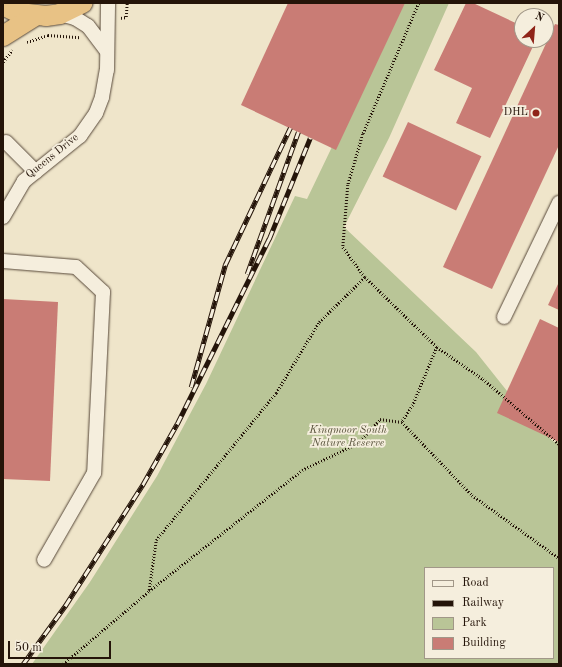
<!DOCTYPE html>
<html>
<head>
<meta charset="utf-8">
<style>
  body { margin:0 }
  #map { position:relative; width:562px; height:667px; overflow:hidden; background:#efe5ca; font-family:"Old Standard TT",serif }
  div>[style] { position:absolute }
  .green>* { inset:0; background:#b9c597 }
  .building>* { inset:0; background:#c97c75; transform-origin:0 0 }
  .path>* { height:2.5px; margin-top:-1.25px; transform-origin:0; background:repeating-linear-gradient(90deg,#241409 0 1px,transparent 0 3px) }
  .roads { filter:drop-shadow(0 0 1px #574839) drop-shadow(0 0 1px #574839) }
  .minor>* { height:14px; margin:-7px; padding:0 7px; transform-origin:7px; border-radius:7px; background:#f5eedd }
  .highway>* { height:20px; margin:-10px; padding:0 10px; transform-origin:10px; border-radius:10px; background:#e8c285 }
  .rail>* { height:4.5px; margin-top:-2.25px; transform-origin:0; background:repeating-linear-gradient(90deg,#f5eedd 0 9px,#241409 0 18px); box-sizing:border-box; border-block:1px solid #241409 }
  .dots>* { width:11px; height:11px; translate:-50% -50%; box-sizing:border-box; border:2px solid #f5eedd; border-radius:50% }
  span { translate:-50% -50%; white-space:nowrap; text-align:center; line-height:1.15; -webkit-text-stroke:3.5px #f5eedd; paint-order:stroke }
  .poi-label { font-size:11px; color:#241409 }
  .right { translate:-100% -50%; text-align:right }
  .street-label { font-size:11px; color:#241409 }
  .park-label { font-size:11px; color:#58523b; font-style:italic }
  .frame { position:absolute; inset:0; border:4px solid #241409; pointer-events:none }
  .legend { position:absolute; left:424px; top:567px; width:130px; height:92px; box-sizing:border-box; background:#f5eedd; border:1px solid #a19788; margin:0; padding:5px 7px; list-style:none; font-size:12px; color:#241409 }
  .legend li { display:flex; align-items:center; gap:8px; height:20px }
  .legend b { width:20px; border:1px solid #a19788 }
  .north { position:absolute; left:514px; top:8px; width:40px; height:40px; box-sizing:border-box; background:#f5eedd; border:1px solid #a19788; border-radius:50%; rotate:26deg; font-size:11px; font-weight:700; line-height:16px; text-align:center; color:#241409 }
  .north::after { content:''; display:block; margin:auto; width:14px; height:18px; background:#8f2418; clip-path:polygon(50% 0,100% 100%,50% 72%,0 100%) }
  .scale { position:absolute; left:8px; top:641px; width:103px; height:18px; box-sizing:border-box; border:2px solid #241409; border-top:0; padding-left:5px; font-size:12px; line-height:14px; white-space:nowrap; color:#241409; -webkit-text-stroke:3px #f5eedd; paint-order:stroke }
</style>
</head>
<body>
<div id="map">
  <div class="green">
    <i style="clip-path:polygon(evenodd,401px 3px,449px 3px,389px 138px,344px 227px,476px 352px,531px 421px,554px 442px,559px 440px,559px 664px,32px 664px,90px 582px,157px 476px,206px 384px,295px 196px,307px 199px,401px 3px,425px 568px,553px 568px,553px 658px,425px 658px,425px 568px)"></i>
  </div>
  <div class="building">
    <i style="clip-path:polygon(288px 3px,405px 3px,336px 150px,241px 105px)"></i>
    <i style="clip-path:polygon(466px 3px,473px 3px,522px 26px,522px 40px,536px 40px,490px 138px,456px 123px,472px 88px,434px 70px)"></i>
    <i style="clip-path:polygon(555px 24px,559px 25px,559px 145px,492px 289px,443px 267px)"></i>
    <i style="left:408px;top:122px;width:81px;height:60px;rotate:25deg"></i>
    <i style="clip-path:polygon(559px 282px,559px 310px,548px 305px)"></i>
    <i style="clip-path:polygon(3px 299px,58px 302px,50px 481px,3px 479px)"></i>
    <i style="clip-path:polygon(540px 319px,559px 328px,559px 442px,497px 413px)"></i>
  </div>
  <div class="path">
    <i style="left:419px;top:3px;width:142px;rotate:113.1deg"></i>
    <i style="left:363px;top:134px;width:53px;rotate:106.4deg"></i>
    <i style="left:348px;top:185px;width:62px;rotate:94.6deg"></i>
    <i style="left:343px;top:247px;width:37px;rotate:54deg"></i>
    <i style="left:365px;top:277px;width:100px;rotate:44.2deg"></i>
    <i style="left:437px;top:347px;width:56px;rotate:34.8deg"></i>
    <i style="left:483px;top:379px;width:100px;rotate:40.5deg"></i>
    <i style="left:121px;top:18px;width:5px;rotate:-11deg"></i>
    <i style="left:126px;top:17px;width:14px;rotate:-86deg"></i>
    <i style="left:27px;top:42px;width:22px;rotate:-18deg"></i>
    <i style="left:48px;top:35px;width:32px;rotate:4deg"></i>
    <i style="left:3px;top:62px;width:15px;rotate:-53deg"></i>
    <i style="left:437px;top:347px;width:63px;rotate:112.5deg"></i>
    <i style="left:413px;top:405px;width:20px;rotate:123deg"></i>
    <i style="left:402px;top:422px;width:101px;rotate:46.2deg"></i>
    <i style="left:472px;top:495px;width:107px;rotate:35.9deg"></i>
    <i style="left:149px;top:590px;width:50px;rotate:-82deg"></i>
    <i style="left:156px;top:540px;width:190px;rotate:-50.8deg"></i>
    <i style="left:276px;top:393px;width:83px;rotate:-58.8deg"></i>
    <i style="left:319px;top:322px;width:64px;rotate:-44.4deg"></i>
    <i style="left:63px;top:664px;width:113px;rotate:-40.3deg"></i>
    <i style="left:149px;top:591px;width:195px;rotate:-38.3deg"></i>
    <i style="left:302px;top:470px;width:62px;rotate:-25.7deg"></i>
    <i style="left:358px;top:443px;width:33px;rotate:-47deg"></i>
    <i style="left:380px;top:419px;width:22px;rotate:8deg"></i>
  </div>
  <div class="roads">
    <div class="minor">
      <i style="left:60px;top:14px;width:16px;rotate:15deg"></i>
      <i style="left:75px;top:18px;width:15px;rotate:32deg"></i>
      <i style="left:88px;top:26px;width:30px;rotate:53deg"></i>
      <i style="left:6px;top:142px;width:42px;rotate:45deg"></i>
      <i style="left:3px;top:217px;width:42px;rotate:-59.7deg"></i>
      <i style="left:24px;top:181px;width:72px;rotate:-38.8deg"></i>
      <i style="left:80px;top:136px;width:28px;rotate:-55deg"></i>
      <i style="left:96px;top:113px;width:17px;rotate:-69deg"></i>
      <i style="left:102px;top:97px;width:27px;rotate:-80deg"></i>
      <i style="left:107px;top:70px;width:67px;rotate:-89.1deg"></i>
      <i style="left:3px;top:261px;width:73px;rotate:4.7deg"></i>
      <i style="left:76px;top:267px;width:37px;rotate:43deg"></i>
      <i style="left:103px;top:292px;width:181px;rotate:92.8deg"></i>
      <i style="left:94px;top:473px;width:100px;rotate:119.9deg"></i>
      <i style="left:504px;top:317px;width:127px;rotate:-64.2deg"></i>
    </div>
    <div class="highway">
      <i style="left:3px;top:5px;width:18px;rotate:27deg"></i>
      <i style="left:19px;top:13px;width:27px;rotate:6deg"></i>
      <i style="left:46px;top:16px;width:14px;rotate:-8deg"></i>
      <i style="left:60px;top:14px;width:25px;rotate:-26deg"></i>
      <i style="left:3px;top:36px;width:38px;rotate:-32deg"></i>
    </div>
  </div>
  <div class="rail">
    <i style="left:247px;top:274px;width:151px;rotate:-70.2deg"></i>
    <i style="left:191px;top:387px;width:127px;rotate:-74.4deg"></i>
    <i style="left:225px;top:265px;width:152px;rotate:-64.6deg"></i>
    <i style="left:23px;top:664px;width:72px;rotate:-54.1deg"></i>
    <i style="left:65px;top:606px;width:145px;rotate:-57.4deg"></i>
    <i style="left:143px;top:484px;width:69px;rotate:-60.5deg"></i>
    <i style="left:177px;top:424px;width:207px;rotate:-63.6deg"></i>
    <i style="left:269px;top:239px;width:109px;rotate:-67.9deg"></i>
  </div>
  <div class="dots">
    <i style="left:536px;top:113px;background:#8f2418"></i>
  </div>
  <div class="poi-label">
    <span class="right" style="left:528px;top:113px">DHL</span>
  </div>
  <div class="street-label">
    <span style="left:53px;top:157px;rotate:-39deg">Queens Drive</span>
  </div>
  <div class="park-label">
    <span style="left:348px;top:438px">Kingmoor South<br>Nature Reserve</span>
  </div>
  <div class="frame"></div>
  <ul class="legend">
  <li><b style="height:5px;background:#f5eedd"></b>Road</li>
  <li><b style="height:5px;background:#241409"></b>Railway</li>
  <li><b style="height:11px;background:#b9c597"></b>Park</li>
  <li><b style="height:11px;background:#c97c75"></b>Building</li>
  </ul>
  <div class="north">N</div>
  <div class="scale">50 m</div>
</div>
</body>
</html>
